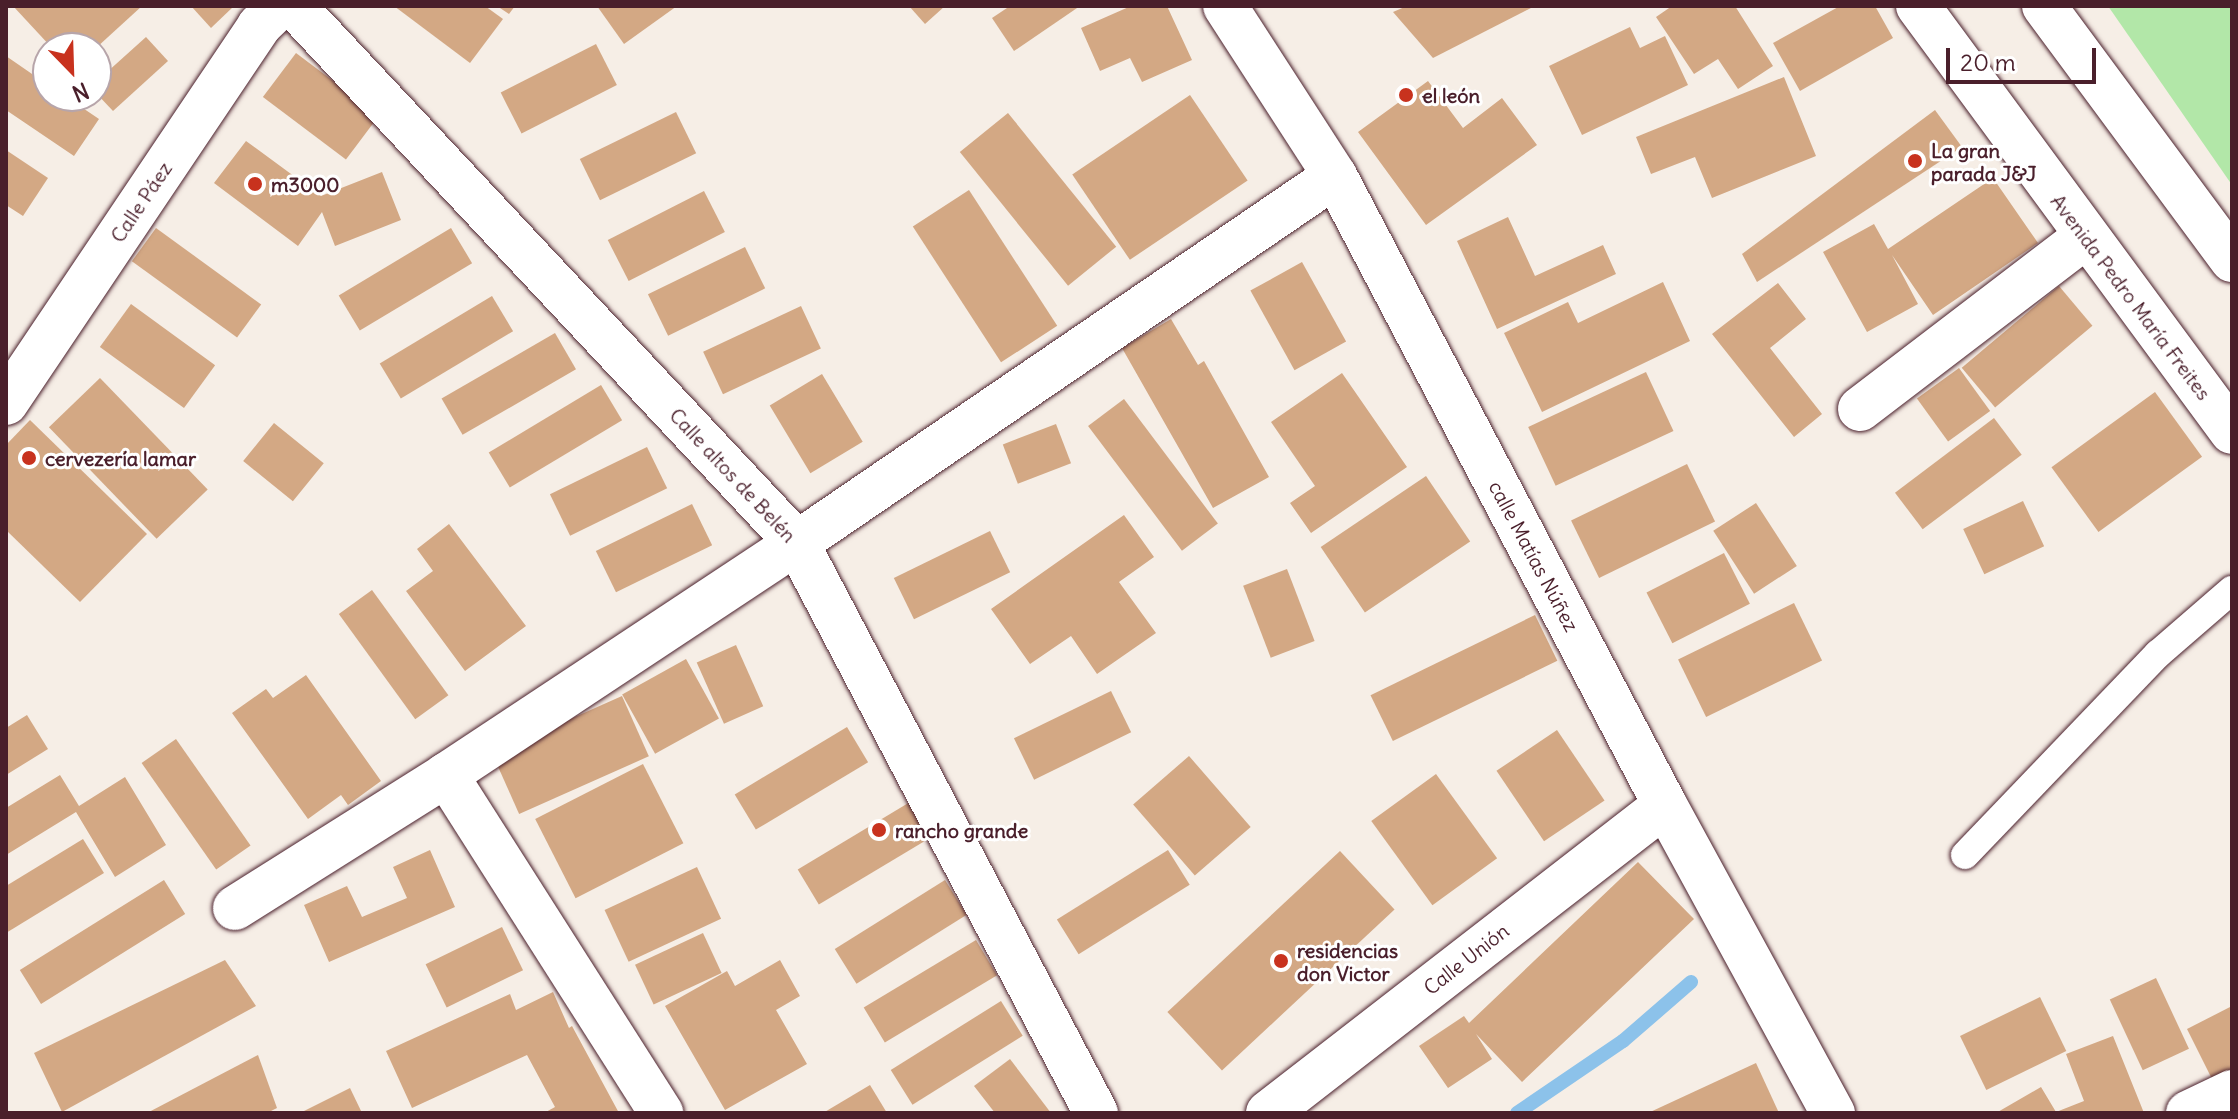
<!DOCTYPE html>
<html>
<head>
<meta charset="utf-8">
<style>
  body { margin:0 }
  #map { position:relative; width:2238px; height:1119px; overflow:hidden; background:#f6eee6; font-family:Delius,sans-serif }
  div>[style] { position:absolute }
  .green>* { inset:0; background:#b2e7a8 }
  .stream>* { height:14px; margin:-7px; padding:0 7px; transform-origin:7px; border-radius:7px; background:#8cc2ea }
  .building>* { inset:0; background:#d3a884; transform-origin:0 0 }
  .roads { filter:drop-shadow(0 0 2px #4a1f2b) drop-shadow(0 0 2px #4a1f2b) }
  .service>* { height:28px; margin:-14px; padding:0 14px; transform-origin:14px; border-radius:14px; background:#fff }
  .minor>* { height:44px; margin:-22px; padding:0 22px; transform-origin:22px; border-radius:22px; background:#fff }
  .tertiary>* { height:44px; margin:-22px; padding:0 22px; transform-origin:22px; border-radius:22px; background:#fff }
  .dots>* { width:22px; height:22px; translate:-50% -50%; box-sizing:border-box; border:4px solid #fff; border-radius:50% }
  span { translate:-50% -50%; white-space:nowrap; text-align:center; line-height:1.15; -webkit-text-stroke:6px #fff; paint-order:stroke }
  .poi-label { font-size:20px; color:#4a1f2b; font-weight:700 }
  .left { translate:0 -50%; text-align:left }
  .street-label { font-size:20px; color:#4a1f2b }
  .frame { position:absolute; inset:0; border:8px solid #4a1f2b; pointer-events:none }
  .north { position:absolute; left:32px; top:32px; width:80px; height:80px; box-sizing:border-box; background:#fff; border:2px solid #b7a5aa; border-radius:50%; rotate:157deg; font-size:22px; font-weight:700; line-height:32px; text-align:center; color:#4a1f2b }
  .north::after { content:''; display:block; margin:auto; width:28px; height:36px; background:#c8321e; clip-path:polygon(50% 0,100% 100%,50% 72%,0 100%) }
  .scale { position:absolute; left:1946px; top:48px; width:150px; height:36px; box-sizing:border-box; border:4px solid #4a1f2b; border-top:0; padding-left:10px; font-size:24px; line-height:28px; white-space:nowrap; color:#4a1f2b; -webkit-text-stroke:6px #fff; paint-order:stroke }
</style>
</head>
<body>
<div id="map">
  <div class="green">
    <i style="clip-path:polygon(2108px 6px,2232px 6px,2232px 185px)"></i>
  </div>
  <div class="stream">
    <i style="left:1517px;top:1113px;width:128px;rotate:-34.2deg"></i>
    <i style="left:1623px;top:1041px;width:90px;rotate:-40.9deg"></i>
  </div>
  <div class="building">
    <i style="clip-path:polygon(13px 6px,142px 6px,96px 48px,52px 48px)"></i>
    <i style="clip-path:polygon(191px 6px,234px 6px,211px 28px)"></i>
    <i style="clip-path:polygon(394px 6px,485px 6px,503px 19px,470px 63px)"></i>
    <i style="clip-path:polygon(497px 6px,515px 6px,509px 14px)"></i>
    <i style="clip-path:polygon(597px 6px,677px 6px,624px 44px)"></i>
    <i style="clip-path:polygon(909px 6px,945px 6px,925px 24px)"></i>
    <i style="clip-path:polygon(1010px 6px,1080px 6px,1014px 51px,992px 18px)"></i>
    <i style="clip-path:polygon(1131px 6px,1167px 6px,1192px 60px,1142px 82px,1130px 58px,1100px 71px,1081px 28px)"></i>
    <i style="clip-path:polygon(1407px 6px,1535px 6px,1433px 58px,1393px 12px)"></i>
    <i style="clip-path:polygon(1672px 6px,1735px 6px,1773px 66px,1738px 89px,1718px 59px,1694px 74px,1656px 17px)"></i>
    <i style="clip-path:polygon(1840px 6px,1875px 6px,1893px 38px,1800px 91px,1773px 43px)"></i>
    <i style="clip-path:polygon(1630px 27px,1640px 48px,1665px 36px,1688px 85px,1582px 135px,1549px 66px)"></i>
    <i style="clip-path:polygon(146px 37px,168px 61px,113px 111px,96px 93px,96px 82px)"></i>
    <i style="left:596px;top:44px;width:46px;height:107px;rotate:63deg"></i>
    <i style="left:296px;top:53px;width:104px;height:55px;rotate:37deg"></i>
    <i style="clip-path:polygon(6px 56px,48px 85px,48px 96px,65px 96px,99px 119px,74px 156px,6px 110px)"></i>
    <i style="clip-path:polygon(1784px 77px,1816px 156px,1712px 198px,1695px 157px,1651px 174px,1636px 137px)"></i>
    <i style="clip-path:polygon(1428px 81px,1463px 128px,1502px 98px,1537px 145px,1426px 225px,1358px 132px)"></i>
    <i style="left:1190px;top:95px;width:103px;height:142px;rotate:56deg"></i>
    <i style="clip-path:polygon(1935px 110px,1962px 147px,1757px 282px,1742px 254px)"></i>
    <i style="left:676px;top:112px;width:46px;height:107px;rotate:64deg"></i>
    <i style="left:1008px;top:113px;width:172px;height:62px;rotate:51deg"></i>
    <i style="clip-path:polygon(246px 141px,321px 196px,382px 172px,401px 220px,335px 246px,322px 212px,298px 246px,214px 183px)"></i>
    <i style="clip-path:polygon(6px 150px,48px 178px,23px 216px,6px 205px)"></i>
    <i style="clip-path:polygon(1993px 178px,2038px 243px,1933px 315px,1892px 255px,1918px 304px,1867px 332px,1823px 252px,1874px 224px,1888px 249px)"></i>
    <i style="left:969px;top:190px;width:162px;height:67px;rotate:57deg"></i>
    <i style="left:704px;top:191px;width:46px;height:108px;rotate:63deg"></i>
    <i style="clip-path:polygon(1508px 217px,1535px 276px,1603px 245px,1616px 274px,1497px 329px,1457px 241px)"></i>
    <i style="left:156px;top:228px;width:130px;height:41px;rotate:36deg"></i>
    <i style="left:451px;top:228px;width:41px;height:131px;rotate:59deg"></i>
    <i style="left:745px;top:247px;width:46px;height:108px;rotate:64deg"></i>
    <i style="left:1302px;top:262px;width:91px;height:59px;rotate:61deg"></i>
    <i style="clip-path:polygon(1663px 282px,1690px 341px,1542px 412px,1504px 333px,1568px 302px,1578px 323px)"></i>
    <i style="clip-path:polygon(1778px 283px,1806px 319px,1770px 348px,1822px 414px,1794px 437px,1712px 334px)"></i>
    <i style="left:2059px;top:286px;width:52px;height:127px;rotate:50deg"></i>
    <i style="left:492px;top:296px;width:41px;height:131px;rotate:59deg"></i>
    <i style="left:131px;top:304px;width:104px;height:53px;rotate:36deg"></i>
    <i style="left:801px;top:306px;width:47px;height:108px;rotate:65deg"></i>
    <i style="clip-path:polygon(1171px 319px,1198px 365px,1204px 361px,1269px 477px,1213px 508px,1122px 348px)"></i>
    <i style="left:555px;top:333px;width:42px;height:131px;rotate:60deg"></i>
    <i style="left:1959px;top:368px;width:53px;height:52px;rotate:54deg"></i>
    <i style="left:1646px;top:372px;width:65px;height:130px;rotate:65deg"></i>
    <i style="clip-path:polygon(1342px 373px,1407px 467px,1311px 533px,1290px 503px,1315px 486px,1271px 422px)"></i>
    <i style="left:822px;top:374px;width:79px;height:61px;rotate:59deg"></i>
    <i style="left:100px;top:378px;width:155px;height:71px;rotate:46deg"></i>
    <i style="left:601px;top:385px;width:41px;height:131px;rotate:59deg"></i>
    <i style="left:2155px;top:392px;width:80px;height:128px;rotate:54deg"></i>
    <i style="left:1124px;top:399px;width:156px;height:45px;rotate:53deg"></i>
    <i style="left:1994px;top:418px;width:46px;height:124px;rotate:53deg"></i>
    <i style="clip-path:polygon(30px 420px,147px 534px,80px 602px,6px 530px,6px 445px)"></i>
    <i style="left:274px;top:423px;width:64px;height:49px;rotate:39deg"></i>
    <i style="left:1056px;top:424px;width:42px;height:57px;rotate:69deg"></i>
    <i style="left:647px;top:447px;width:46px;height:108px;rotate:64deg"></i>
    <i style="left:1687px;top:464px;width:64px;height:129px;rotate:64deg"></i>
    <i style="left:1426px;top:476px;width:79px;height:127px;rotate:56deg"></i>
    <i style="left:2023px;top:501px;width:50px;height:66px;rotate:65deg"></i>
    <i style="left:1756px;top:503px;width:75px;height:51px;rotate:57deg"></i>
    <i style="left:692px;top:504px;width:46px;height:107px;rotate:64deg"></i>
    <i style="clip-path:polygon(1124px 515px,1154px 557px,1119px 582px,1156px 633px,1097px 674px,1071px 636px,1030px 664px,991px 609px)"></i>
    <i style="clip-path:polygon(449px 524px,526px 626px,465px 671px,406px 591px,433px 571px,417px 549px)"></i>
    <i style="left:990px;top:531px;width:46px;height:107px;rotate:64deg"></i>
    <i style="left:1724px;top:553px;width:57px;height:87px;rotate:63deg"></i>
    <i style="left:1287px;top:569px;width:77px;height:47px;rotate:69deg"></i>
    <i style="left:372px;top:590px;width:130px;height:41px;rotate:54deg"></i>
    <i style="left:1794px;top:603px;width:64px;height:129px;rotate:64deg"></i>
    <i style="left:1535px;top:615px;width:51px;height:183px;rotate:64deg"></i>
    <i style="left:736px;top:645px;width:67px;height:43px;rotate:66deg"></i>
    <i style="left:686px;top:659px;width:68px;height:73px;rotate:61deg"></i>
    <i style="clip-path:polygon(306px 675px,381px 781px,348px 805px,341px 795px,308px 819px,232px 713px,266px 689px,273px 698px)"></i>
    <i style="left:1111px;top:691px;width:46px;height:108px;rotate:64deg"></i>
    <i style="left:622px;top:696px;width:66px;height:142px;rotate:66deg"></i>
    <i style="clip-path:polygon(27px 715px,48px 749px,6px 775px,6px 728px)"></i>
    <i style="left:847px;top:727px;width:41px;height:131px;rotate:59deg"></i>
    <i style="left:1557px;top:730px;width:85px;height:73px;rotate:56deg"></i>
    <i style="left:176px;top:739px;width:130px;height:42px;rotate:55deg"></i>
    <i style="left:1189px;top:756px;width:94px;height:74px;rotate:49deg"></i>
    <i style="left:643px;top:764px;width:89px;height:121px;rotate:63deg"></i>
    <i style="left:1436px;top:774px;width:104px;height:80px;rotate:54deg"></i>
    <i style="clip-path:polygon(60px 775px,79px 806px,125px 777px,166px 845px,115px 877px,76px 812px,6px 855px,6px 808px)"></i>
    <i style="left:910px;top:802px;width:41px;height:131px;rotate:59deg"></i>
    <i style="clip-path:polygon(83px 839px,104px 873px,6px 933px,6px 886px)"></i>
    <i style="clip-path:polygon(430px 850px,455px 907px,329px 962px,304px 905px,347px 886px,362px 917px,407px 898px,393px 867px)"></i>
    <i style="left:1168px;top:850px;width:41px;height:131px;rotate:58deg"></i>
    <i style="left:1340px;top:851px;width:80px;height:236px;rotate:47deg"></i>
    <i style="clip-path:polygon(1638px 862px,1694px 919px,1522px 1082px,1476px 1034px,1492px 1059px,1448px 1088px,1419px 1046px,1464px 1016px,1469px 1023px)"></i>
    <i style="left:697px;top:867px;width:57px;height:102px;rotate:65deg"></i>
    <i style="left:164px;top:880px;width:40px;height:170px;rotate:58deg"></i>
    <i style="left:945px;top:880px;width:41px;height:130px;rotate:58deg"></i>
    <i style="left:502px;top:927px;width:48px;height:85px;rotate:64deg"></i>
    <i style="left:703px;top:933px;width:44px;height:75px;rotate:65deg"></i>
    <i style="left:976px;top:940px;width:41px;height:131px;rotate:59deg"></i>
    <i style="clip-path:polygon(225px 960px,256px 1006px,62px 1112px,34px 1053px)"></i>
    <i style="clip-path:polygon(780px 960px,800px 996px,776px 1010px,807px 1064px,725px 1110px,665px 1006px,727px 971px,735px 986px)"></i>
    <i style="left:2156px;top:978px;width:78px;height:51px;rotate:65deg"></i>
    <i style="clip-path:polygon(553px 992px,569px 1028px,572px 1026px,619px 1113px,544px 1113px,555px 1107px,527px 1055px,412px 1108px,386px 1051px,510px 994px,516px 1010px)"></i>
    <i style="left:2040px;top:997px;width:60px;height:89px;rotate:64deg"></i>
    <i style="left:1001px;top:1001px;width:41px;height:130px;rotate:58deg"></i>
    <i style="clip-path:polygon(2232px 1006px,2232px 1087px,2219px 1093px,2187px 1029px)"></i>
    <i style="clip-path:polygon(2113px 1036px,2144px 1113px,1996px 1113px,2041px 1087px,2056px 1112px,2084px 1101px,2066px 1054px)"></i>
    <i style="clip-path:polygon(258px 1055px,277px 1108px,267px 1113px,147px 1113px)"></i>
    <i style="clip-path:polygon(1010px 1059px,1051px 1113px,995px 1113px,974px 1086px)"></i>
    <i style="clip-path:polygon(1756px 1063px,1779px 1113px,1648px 1113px)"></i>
    <i style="clip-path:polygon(870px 1085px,887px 1113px,823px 1113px)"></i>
    <i style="clip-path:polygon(350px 1088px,362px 1113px,300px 1113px)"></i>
  </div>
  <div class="roads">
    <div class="service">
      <i style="left:1965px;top:855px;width:279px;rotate:-46.2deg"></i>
      <i style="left:2158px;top:654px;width:98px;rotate:-40.9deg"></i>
    </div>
    <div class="minor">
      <i style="left:294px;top:6px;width:736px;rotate:46.87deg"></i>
      <i style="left:797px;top:543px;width:644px;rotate:62.32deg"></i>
      <i style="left:1225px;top:6px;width:202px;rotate:57.1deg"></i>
      <i style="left:1335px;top:176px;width:710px;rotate:62.32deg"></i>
      <i style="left:1665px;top:805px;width:351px;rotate:61.4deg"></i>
      <i style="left:6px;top:403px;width:454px;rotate:-56.1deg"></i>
      <i style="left:259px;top:26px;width:29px;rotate:-44deg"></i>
      <i style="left:1860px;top:409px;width:285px;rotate:-37.4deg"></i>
      <i style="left:446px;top:775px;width:401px;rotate:57.5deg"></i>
      <i style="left:235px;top:908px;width:249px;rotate:-32.2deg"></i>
      <i style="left:446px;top:775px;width:421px;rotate:-33.5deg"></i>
      <i style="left:797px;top:543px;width:651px;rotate:-34.3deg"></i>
      <i style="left:1268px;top:1113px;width:502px;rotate:-37.8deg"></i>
      <i style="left:2188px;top:1113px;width:49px;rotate:-25.5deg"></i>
    </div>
    <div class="tertiary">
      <i style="left:1918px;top:6px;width:529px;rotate:53.61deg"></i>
      <i style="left:2044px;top:6px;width:316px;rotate:53.5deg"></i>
    </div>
  </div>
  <div class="dots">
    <i style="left:1406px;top:95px;background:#c8321e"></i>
    <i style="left:1915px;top:161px;background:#c8321e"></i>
    <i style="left:255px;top:184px;background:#c8321e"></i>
    <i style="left:29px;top:458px;background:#c8321e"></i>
    <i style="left:879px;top:830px;background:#c8321e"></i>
    <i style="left:1281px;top:961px;background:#c8321e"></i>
  </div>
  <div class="poi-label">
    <span class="left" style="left:1422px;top:95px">el león</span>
    <span class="left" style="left:1931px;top:162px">La gran<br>parada J&amp;J</span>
    <span class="left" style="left:271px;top:184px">m3000</span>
    <span class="left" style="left:45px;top:458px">cervezería lamar</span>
    <span class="left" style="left:895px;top:830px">rancho grande</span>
    <span class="left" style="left:1297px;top:962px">residencias<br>don Victor</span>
  </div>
  <div class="street-label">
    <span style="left:141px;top:202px;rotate:-56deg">Calle Páez</span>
    <span style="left:2131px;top:297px;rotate:53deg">Avenida Pedro María Freites</span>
    <span style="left:733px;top:475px;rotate:47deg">Calle altos de Belén</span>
    <span style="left:1534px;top:556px;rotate:62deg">calle Matías Núñez</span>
    <span style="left:1466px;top:959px;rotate:-38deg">Calle Unión</span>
  </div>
  <div class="frame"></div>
  <div class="north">N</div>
  <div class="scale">20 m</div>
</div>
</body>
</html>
